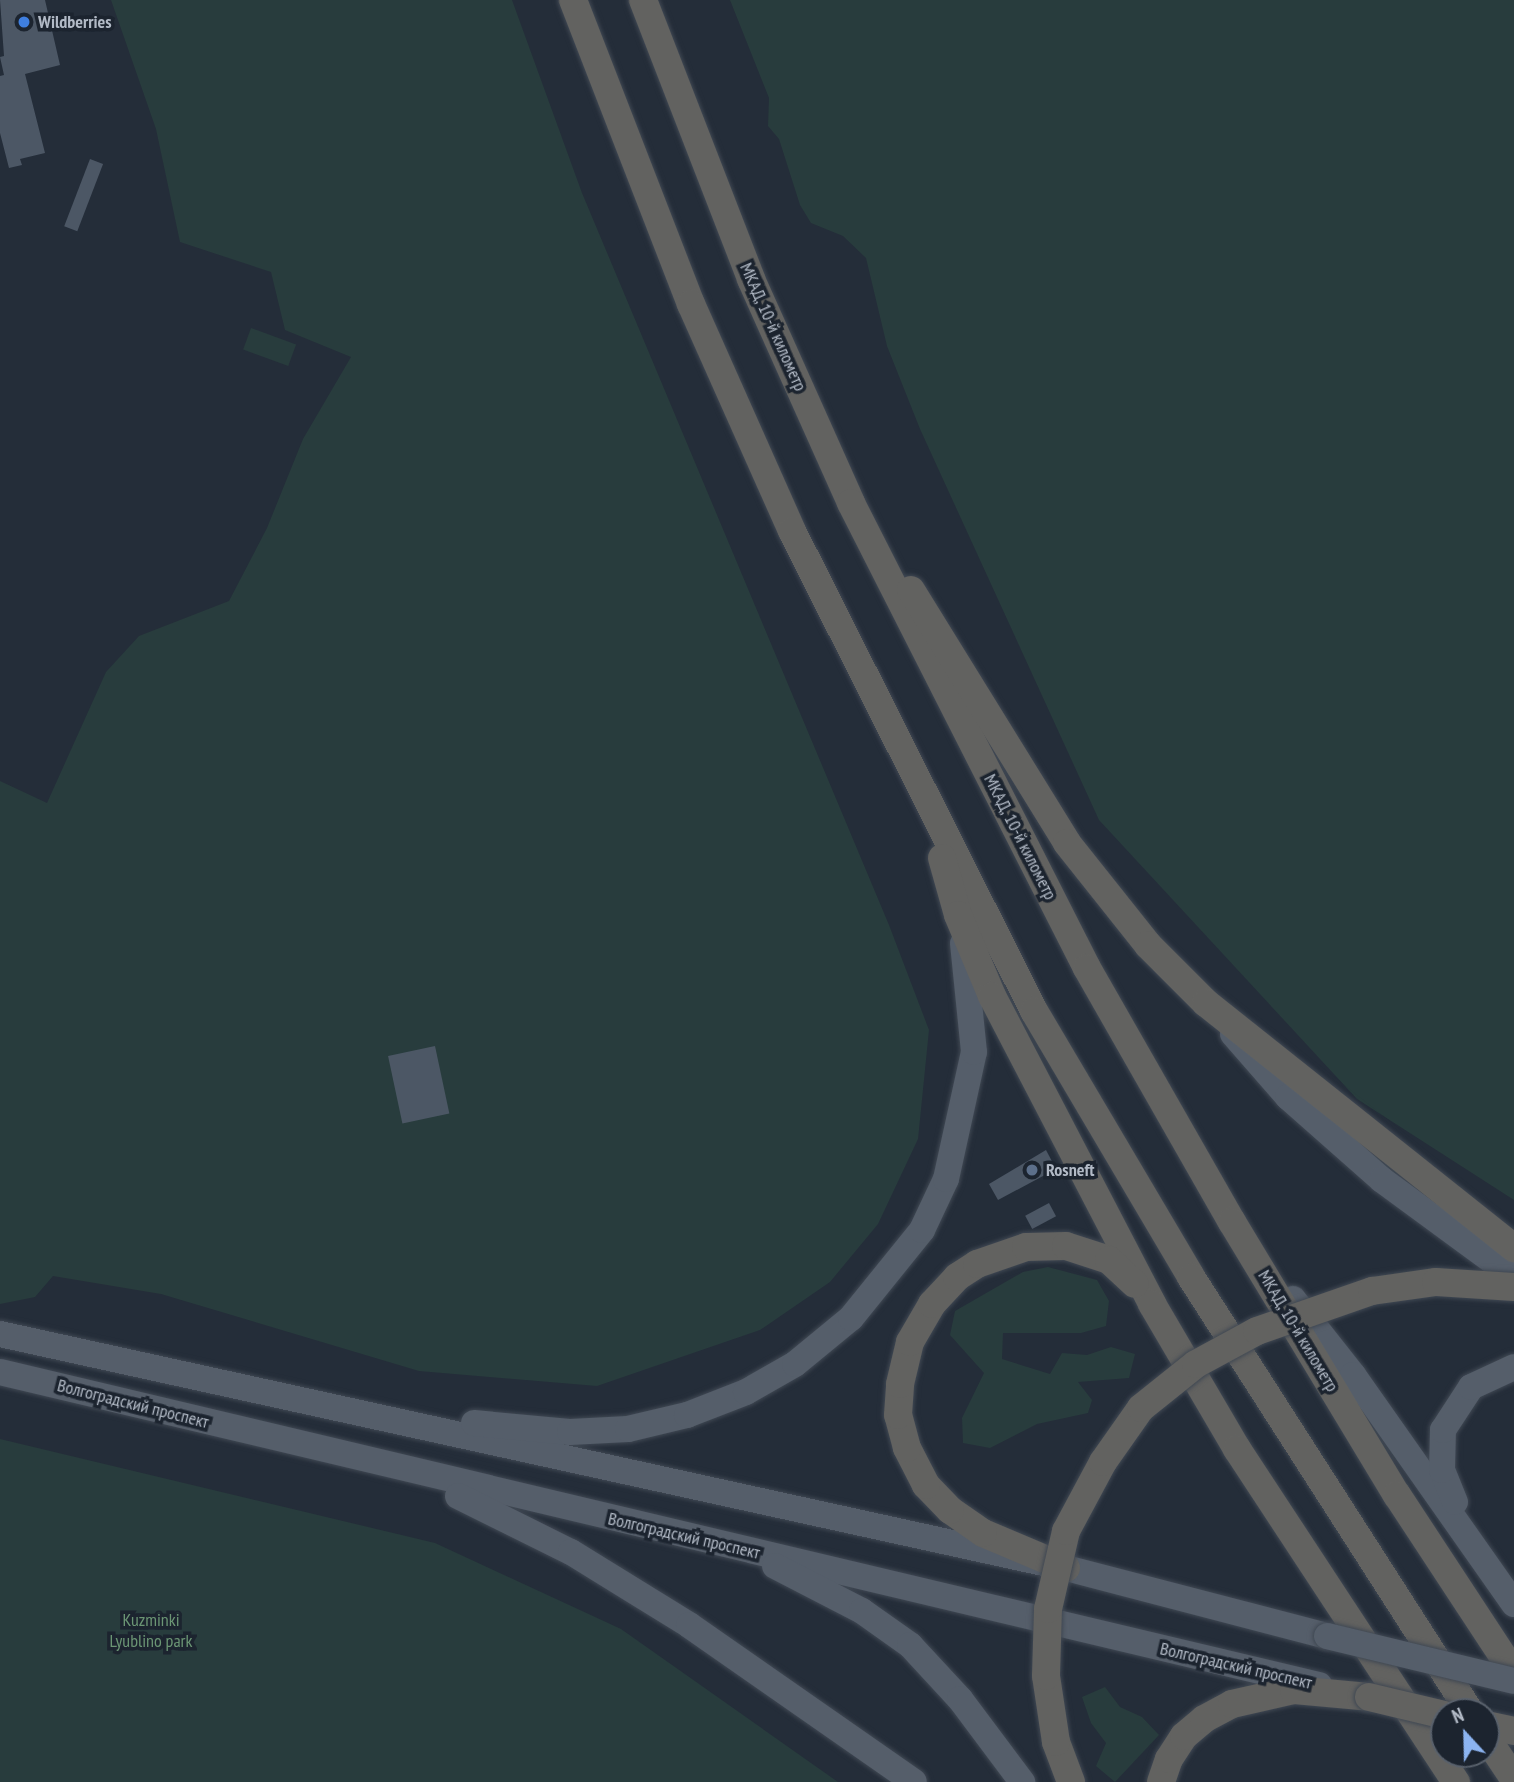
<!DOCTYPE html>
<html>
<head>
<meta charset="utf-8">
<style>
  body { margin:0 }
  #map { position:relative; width:1514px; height:1782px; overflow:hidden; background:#242d39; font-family:"PT Sans Narrow",sans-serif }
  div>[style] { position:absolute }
  .green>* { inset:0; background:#283c3d; transform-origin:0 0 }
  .building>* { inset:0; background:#4c5765; transform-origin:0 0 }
  .roads { filter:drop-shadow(0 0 2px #404853) drop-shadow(0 0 2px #404853) }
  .primary>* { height:26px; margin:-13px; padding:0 13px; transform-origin:13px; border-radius:13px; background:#555e6a }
  .trunk>* { height:28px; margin:-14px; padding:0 14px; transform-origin:14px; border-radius:14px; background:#626260 }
  .bridges { filter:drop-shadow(0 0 2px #404853) drop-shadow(0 0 2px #404853) }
  .primary-bridge>* { height:26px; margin:-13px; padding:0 13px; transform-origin:13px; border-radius:13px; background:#555e6a }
  .trunk-bridge>* { height:28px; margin:-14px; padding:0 14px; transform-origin:14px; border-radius:14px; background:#626260 }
  .dots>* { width:19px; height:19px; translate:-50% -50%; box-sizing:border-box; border:4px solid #1c242f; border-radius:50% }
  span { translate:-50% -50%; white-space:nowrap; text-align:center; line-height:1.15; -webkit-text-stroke:7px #1c242f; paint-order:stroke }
  .poi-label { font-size:18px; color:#b2bac6; font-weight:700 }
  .left { translate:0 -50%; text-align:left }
  .street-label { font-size:18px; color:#b2bac6 }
  .park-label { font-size:18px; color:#6b9574 }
  .north { position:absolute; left:1430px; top:1698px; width:70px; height:70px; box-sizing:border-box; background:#1c242f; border:2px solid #58606b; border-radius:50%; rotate:338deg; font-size:19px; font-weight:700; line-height:28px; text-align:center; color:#b2bac6 }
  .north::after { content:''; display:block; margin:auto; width:24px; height:32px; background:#8cb4f1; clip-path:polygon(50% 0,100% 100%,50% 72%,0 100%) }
</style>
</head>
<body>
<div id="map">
  <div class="green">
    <i style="clip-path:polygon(111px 0,512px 0,582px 193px,889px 925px,929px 1030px,918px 1139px,878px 1224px,830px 1282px,760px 1330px,597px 1386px,419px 1371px,161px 1294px,53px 1276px,35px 1297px,0 1304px,0 781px,47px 803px,106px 672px,139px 636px,229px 601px,267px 528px,303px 439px,351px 357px,285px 330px,271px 272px,180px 242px,156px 129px)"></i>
    <i style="clip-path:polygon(730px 0,1514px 0,1514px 1200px,1357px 1099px,1099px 820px,920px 429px,887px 346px,866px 258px,843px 236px,811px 223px,800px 205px,779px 139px,768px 126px,769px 98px)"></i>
    <i style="left:251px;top:328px;width:48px;height:23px;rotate:20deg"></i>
    <i style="clip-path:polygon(1048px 1267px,1097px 1280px,1109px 1301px,1106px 1326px,1081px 1333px,1003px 1333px,1002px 1359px,1050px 1374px,1062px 1353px,1087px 1355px,1111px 1347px,1135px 1354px,1129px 1378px,1078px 1382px,1092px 1400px,1088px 1413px,1037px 1424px,990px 1448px,963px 1443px,962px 1418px,984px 1373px,950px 1335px,955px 1311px,1023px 1272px)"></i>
    <i style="clip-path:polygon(0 1439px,435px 1543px,621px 1629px,838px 1782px,0 1782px)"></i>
    <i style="clip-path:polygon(1105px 1687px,1120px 1707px,1142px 1717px,1159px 1735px,1115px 1782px,1096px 1766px,1106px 1743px,1091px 1723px,1082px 1697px)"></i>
  </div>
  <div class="building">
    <i style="clip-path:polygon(0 0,45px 0,60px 65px,25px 74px,45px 153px,20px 159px,22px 165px,9px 168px,0 133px,0 76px,4px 75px,0 57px,4px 56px)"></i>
    <i style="left:90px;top:159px;width:14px;height:72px;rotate:21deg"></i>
    <i style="left:435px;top:1046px;width:69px;height:48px;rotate:78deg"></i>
    <i style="clip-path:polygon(1046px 1150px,1056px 1169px,998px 1200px,989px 1184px)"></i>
    <i style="left:1049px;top:1203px;width:15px;height:27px;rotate:62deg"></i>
  </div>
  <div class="roads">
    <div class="primary">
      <i style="left:1233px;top:1034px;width:84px;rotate:48.9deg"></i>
      <i style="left:1288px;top:1097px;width:125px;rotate:41.4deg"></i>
      <i style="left:1382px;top:1180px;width:164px;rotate:36.3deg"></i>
      <i style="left:1293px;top:1299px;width:97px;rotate:51.7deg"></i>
      <i style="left:1353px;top:1375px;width:280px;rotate:54.9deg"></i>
      <i style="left:0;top:1334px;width:1091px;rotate:12.38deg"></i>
      <i style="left:1066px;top:1568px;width:270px;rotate:14.6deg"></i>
      <i style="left:0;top:1372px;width:1356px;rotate:13.35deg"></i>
      <i style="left:474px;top:1423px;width:96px;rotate:5.4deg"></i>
      <i style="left:570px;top:1432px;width:58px;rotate:-3deg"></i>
      <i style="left:628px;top:1429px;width:61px;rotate:-13.3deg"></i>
      <i style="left:687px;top:1415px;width:63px;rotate:-21.3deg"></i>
      <i style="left:746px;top:1392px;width:56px;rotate:-29.7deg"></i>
      <i style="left:795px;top:1364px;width:72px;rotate:-39.4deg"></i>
      <i style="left:851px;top:1318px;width:113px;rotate:-51.1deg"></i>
      <i style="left:922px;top:1230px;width:56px;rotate:-64.8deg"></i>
      <i style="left:946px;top:1179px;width:130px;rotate:-77.6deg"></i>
      <i style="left:974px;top:1052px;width:109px;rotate:-95.8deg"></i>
      <i style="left:458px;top:1496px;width:126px;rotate:26.4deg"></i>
      <i style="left:571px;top:1552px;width:139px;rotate:31.7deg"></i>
      <i style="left:689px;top:1625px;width:274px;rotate:34.9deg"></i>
      <i style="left:1455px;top:1502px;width:35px;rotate:-112deg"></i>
      <i style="left:1442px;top:1470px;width:40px;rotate:-88.6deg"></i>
      <i style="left:1443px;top:1430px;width:51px;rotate:-56.9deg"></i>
      <i style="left:1471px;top:1387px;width:47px;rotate:-24.9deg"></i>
      <i style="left:775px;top:1566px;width:98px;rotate:27.3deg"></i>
      <i style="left:862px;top:1611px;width:59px;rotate:35.3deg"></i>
      <i style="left:910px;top:1645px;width:74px;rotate:47.2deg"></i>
      <i style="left:960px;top:1699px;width:104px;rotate:53.2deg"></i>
    </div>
    <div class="trunk">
      <i style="left:573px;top:0;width:326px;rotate:68.8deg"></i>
      <i style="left:691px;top:304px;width:248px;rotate:66deg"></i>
      <i style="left:792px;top:531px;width:538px;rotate:63.24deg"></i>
      <i style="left:1034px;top:1011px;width:309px;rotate:59.4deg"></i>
      <i style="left:1191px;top:1277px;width:517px;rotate:57.32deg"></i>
      <i style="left:643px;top:0;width:299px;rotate:68.8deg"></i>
      <i style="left:751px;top:279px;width:245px;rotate:65.9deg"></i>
      <i style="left:851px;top:503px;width:521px;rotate:63.09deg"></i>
      <i style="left:1087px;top:968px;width:292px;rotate:60.3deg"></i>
      <i style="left:1232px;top:1222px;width:319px;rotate:58.9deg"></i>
      <i style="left:1397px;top:1495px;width:213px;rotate:56.7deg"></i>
      <i style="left:911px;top:590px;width:297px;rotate:58.3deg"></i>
      <i style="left:1067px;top:843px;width:130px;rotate:51.5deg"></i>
      <i style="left:1148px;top:945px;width:82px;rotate:45deg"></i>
      <i style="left:1206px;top:1003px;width:394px;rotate:38.5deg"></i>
      <i style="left:942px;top:858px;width:59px;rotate:74.3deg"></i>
      <i style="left:958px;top:915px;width:88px;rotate:67.2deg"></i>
      <i style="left:992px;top:996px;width:347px;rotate:62.5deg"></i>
      <i style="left:1152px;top:1304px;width:168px;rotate:59.6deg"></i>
      <i style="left:1237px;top:1449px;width:399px;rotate:56.7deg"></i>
      <i style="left:1066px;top:1568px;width:90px;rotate:-157.1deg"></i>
      <i style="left:983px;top:1533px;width:40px;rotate:-145.1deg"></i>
      <i style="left:950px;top:1510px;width:35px;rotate:-134deg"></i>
      <i style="left:926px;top:1485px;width:42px;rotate:-117.2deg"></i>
      <i style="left:907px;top:1448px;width:34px;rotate:-105deg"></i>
      <i style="left:898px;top:1415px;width:31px;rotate:-86deg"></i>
      <i style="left:900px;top:1384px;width:43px;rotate:-76.6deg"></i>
      <i style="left:910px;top:1342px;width:44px;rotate:-59.9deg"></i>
      <i style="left:932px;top:1304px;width:37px;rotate:-47deg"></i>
      <i style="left:957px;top:1277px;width:24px;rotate:-33deg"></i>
      <i style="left:977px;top:1264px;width:52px;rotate:-19.1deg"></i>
      <i style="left:1026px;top:1247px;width:40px;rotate:-1.4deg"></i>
      <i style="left:1066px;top:1246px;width:45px;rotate:18deg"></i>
      <i style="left:1109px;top:1260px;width:35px;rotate:43deg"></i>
      <i style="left:1486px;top:1725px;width:29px;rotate:12deg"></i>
      <i style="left:1486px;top:1737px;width:50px;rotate:56.3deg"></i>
      <i style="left:1161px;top:1782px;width:24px;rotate:-71deg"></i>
      <i style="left:1169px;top:1759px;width:27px;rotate:-57deg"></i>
      <i style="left:1184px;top:1736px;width:26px;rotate:-40deg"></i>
      <i style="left:1204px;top:1719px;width:32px;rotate:-28deg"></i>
      <i style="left:1232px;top:1704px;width:64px;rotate:-12.7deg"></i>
      <i style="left:1294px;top:1690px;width:75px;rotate:5.3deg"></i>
    </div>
  </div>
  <div class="bridges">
    <div class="primary-bridge">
      <i style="left:1327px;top:1636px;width:192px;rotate:13.5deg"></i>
    </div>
    <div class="trunk-bridge">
      <i style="left:1369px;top:1697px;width:77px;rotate:13.5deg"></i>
      <i style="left:1071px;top:1782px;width:43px;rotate:-110.6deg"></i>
      <i style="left:1056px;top:1742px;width:67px;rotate:-98.6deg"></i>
      <i style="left:1046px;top:1676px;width:67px;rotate:-88.3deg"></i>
      <i style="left:1048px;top:1609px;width:80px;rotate:-77deg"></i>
      <i style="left:1066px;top:1531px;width:78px;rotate:-61.8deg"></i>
      <i style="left:1103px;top:1462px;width:66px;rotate:-54.9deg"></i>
      <i style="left:1141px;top:1408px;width:70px;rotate:-38.7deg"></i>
      <i style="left:1196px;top:1364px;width:69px;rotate:-28.4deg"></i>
      <i style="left:1257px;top:1331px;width:122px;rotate:-19.2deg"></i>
      <i style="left:1372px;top:1291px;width:65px;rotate:-8deg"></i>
      <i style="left:1436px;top:1282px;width:78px;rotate:3.7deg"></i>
    </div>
  </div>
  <div class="dots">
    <i style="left:24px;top:22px;background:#3f7fe0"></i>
    <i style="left:1032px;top:1170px;background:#5c6f8a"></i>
  </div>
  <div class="poi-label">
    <span class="left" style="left:38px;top:22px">Wildberries</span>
    <span class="left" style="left:1046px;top:1170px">Rosneft</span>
  </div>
  <div class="street-label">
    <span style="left:773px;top:327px;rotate:66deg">МКАД, 10-й километр</span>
    <span style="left:1020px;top:837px;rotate:63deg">МКАД, 10-й километр</span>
    <span style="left:1298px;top:1331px;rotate:59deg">МКАД, 10-й километр</span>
    <span style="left:133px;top:1404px;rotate:14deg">Волгоградский проспект</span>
    <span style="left:684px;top:1536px;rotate:13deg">Волгоградский проспект</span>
    <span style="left:1236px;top:1666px;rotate:13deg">Волгоградский проспект</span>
  </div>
  <div class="park-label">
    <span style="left:151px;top:1631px">Kuzminki<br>Lyublino park</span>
  </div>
  <div class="north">N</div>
</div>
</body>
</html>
